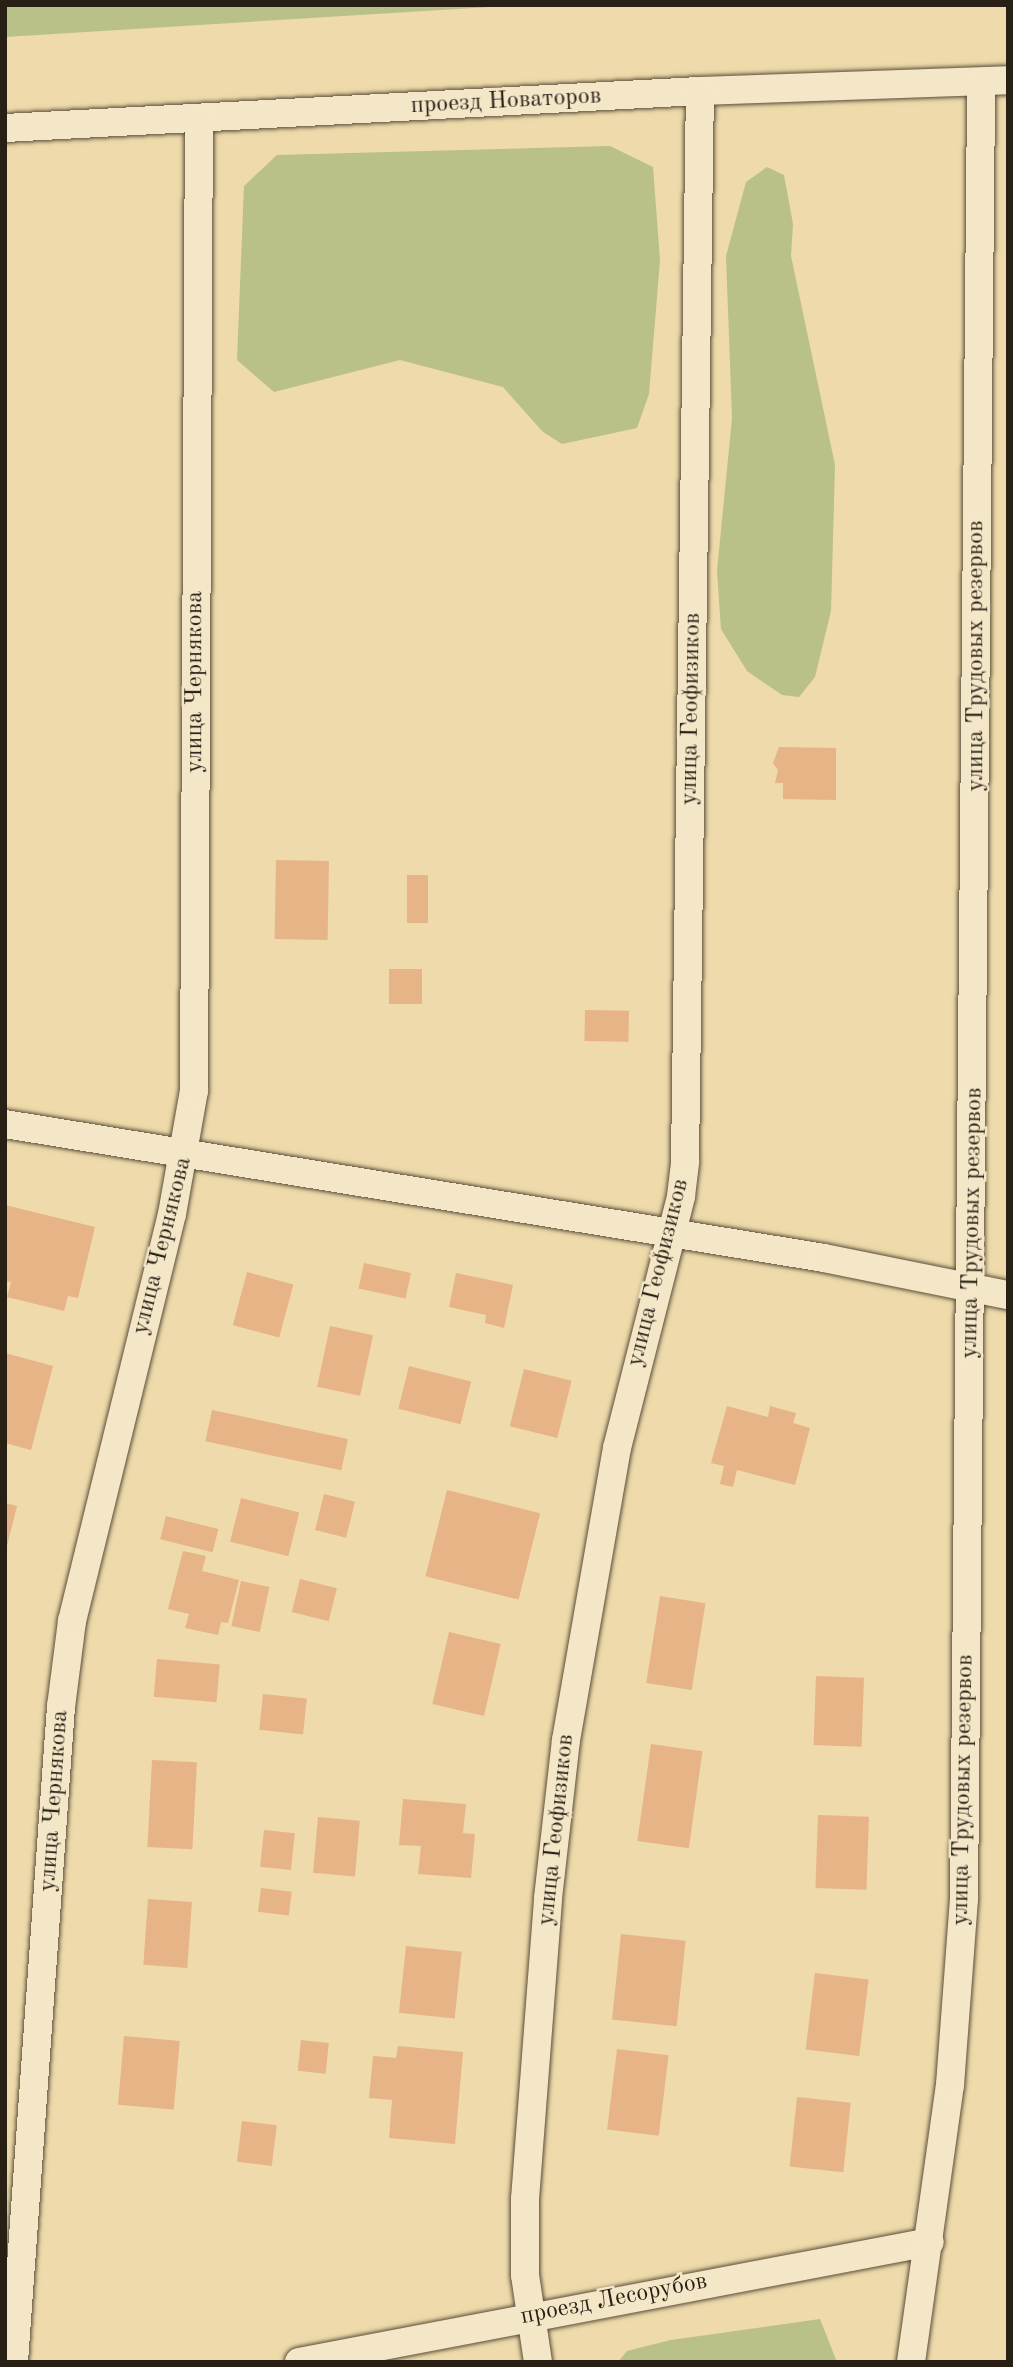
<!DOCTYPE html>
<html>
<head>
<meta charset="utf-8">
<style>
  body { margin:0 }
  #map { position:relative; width:1013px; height:2367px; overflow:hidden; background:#eedaaa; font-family:"Old Standard TT",serif }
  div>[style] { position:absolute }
  .green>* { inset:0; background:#b9c088 }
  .building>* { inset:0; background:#e7b487; transform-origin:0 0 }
  .roads { filter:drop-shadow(0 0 2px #5a4e3a) drop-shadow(0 0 2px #5a4e3a) }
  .minor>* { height:28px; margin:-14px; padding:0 14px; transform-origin:14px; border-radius:14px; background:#f4e7c8 }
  span { translate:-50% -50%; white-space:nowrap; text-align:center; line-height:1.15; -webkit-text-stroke:5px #f4e7c8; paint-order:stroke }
  .street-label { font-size:24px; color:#281f15 }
  .frame { position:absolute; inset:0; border:7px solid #281f15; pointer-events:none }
</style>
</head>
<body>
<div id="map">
  <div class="green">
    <i style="clip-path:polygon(5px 5px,522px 5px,5px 37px)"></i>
    <i style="clip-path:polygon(610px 146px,653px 167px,660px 260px,649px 394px,637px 428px,562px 444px,543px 432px,503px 387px,400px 360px,274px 392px,237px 360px,244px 186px,277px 155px)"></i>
    <i style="clip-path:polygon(767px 167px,784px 175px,793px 224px,791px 256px,835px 465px,831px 611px,815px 677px,799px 697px,782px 695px,747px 671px,721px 629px,717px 571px,732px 418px,726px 256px,746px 182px)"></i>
    <i style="clip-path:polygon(820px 2319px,837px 2362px,618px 2362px,627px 2351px,671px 2340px)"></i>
  </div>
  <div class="building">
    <i style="clip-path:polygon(779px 747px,836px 748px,836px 800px,783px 799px,783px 783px,775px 783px,778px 770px,773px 763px)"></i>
    <i style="left:276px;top:860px;width:53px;height:79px;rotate:1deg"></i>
    <i style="left:407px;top:875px;width:21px;height:48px"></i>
    <i style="left:389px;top:969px;width:33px;height:35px"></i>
    <i style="left:585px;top:1010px;width:44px;height:31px;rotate:1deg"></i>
    <i style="clip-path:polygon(5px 1205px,95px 1227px,78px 1298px,68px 1296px,64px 1311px,7px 1297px,11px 1282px,5px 1281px)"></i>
    <i style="left:364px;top:1263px;width:48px;height:26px;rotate:12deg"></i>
    <i style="left:247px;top:1272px;width:48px;height:55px;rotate:15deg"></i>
    <i style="clip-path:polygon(456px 1273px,513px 1285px,504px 1328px,485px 1323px,486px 1315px,449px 1307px)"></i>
    <i style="left:330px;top:1326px;width:44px;height:62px;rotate:12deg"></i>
    <i style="clip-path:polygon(5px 1353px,53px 1366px,31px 1450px,5px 1443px)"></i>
    <i style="left:409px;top:1366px;width:64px;height:44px;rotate:14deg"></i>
    <i style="left:524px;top:1369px;width:49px;height:59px;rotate:14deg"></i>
    <i style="clip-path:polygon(727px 1406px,768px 1417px,770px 1406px,796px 1413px,793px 1423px,810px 1428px,795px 1485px,737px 1470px,733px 1487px,720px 1484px,724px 1466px,711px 1463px)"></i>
    <i style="left:212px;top:1410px;width:139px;height:32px;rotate:12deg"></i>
    <i style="left:447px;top:1490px;width:96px;height:89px;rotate:14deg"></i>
    <i style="left:324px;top:1494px;width:32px;height:37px;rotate:14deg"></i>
    <i style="left:241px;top:1498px;width:60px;height:45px;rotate:14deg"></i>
    <i style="clip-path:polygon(5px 1503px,17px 1506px,6px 1550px,5px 1550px)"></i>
    <i style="left:166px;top:1516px;width:54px;height:24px;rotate:14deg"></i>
    <i style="clip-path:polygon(183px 1551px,206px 1556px,202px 1571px,239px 1580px,228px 1623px,221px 1622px,218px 1635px,185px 1628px,189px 1614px,168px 1609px)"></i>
    <i style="left:300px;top:1579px;width:38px;height:34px;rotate:14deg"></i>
    <i style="left:241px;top:1581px;width:29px;height:46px;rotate:12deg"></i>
    <i style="left:660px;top:1596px;width:46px;height:88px;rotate:9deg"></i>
    <i style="left:449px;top:1632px;width:53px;height:74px;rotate:13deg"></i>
    <i style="left:157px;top:1659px;width:63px;height:38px;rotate:5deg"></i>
    <i style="left:816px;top:1676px;width:48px;height:69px;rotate:2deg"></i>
    <i style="left:263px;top:1694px;width:44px;height:36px;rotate:6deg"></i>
    <i style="left:651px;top:1744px;width:52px;height:98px;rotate:8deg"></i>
    <i style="left:152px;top:1760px;width:45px;height:87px;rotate:3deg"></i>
    <i style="clip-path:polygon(403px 1799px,466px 1804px,463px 1833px,475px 1834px,471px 1878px,418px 1874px,421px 1846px,399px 1845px)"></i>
    <i style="left:818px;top:1815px;width:51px;height:73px;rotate:2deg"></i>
    <i style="left:318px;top:1817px;width:42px;height:56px;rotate:5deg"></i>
    <i style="left:264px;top:1830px;width:31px;height:37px;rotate:6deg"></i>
    <i style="left:261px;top:1888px;width:31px;height:24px;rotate:7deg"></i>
    <i style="left:148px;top:1899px;width:44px;height:66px;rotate:4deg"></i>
    <i style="left:621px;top:1934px;width:65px;height:86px;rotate:6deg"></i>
    <i style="left:406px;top:1946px;width:56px;height:67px;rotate:6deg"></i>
    <i style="left:815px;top:1973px;width:54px;height:77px;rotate:7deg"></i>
    <i style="left:124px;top:2036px;width:56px;height:69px;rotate:5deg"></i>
    <i style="left:301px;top:2040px;width:28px;height:31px;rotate:6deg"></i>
    <i style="clip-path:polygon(398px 2046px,463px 2052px,455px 2144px,389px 2138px,392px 2100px,369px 2098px,373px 2056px,396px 2058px)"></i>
    <i style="left:617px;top:2049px;width:52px;height:81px;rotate:7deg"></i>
    <i style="left:797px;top:2097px;width:54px;height:70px;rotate:6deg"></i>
    <i style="left:242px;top:2121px;width:35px;height:41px;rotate:7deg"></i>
  </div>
  <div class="roads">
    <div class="minor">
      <i style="left:5px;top:128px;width:696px;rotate:-3.05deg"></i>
      <i style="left:700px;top:91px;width:308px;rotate:-2deg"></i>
      <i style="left:5px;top:1124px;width:830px;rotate:9.29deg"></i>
      <i style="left:824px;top:1258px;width:188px;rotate:11.4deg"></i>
      <i style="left:14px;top:2362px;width:657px;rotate:-85.9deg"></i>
      <i style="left:61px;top:1707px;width:87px;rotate:-82.7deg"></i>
      <i style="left:72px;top:1621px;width:419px;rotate:-76.2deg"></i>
      <i style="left:172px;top:1214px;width:125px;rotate:-79.9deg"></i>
      <i style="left:194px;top:1091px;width:972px;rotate:-89.71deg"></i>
      <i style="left:299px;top:2362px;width:642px;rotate:-10.77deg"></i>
      <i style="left:538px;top:2362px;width:88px;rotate:-98.5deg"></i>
      <i style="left:525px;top:2275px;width:76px;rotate:-90deg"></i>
      <i style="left:525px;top:2199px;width:302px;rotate:-85.6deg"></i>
      <i style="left:548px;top:1898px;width:159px;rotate:-83.5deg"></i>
      <i style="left:566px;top:1740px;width:296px;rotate:-80.1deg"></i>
      <i style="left:617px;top:1448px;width:260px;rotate:-75.7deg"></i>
      <i style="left:681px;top:1196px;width:35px;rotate:-83deg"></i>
      <i style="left:685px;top:1161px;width:1070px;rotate:-89.2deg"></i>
      <i style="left:911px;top:2362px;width:280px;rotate:-82deg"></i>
      <i style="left:950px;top:2085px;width:187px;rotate:-85.7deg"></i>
      <i style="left:964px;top:1899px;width:1817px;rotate:-89.46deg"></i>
    </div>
  </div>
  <div class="street-label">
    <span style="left:506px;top:102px;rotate:-3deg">проезд Новаторов</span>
    <span style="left:977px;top:656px;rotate:-90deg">улица Трудовых резервов</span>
    <span style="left:196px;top:682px;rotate:-90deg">улица Чернякова</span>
    <span style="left:692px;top:709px;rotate:-89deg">улица Геофизиков</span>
    <span style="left:973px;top:1223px;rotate:-89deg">улица Трудовых резервов</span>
    <span style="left:163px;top:1246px;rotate:-76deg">улица Чернякова</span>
    <span style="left:659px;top:1273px;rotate:-76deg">улица Геофизиков</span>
    <span style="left:964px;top:1790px;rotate:-89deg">улица Трудовых резервов</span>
    <span style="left:55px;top:1801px;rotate:-86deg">улица Чернякова</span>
    <span style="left:557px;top:1830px;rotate:-84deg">улица Геофизиков</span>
    <span style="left:614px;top:2300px;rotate:-11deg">проезд Лесорубов</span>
  </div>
  <div class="frame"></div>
</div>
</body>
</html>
